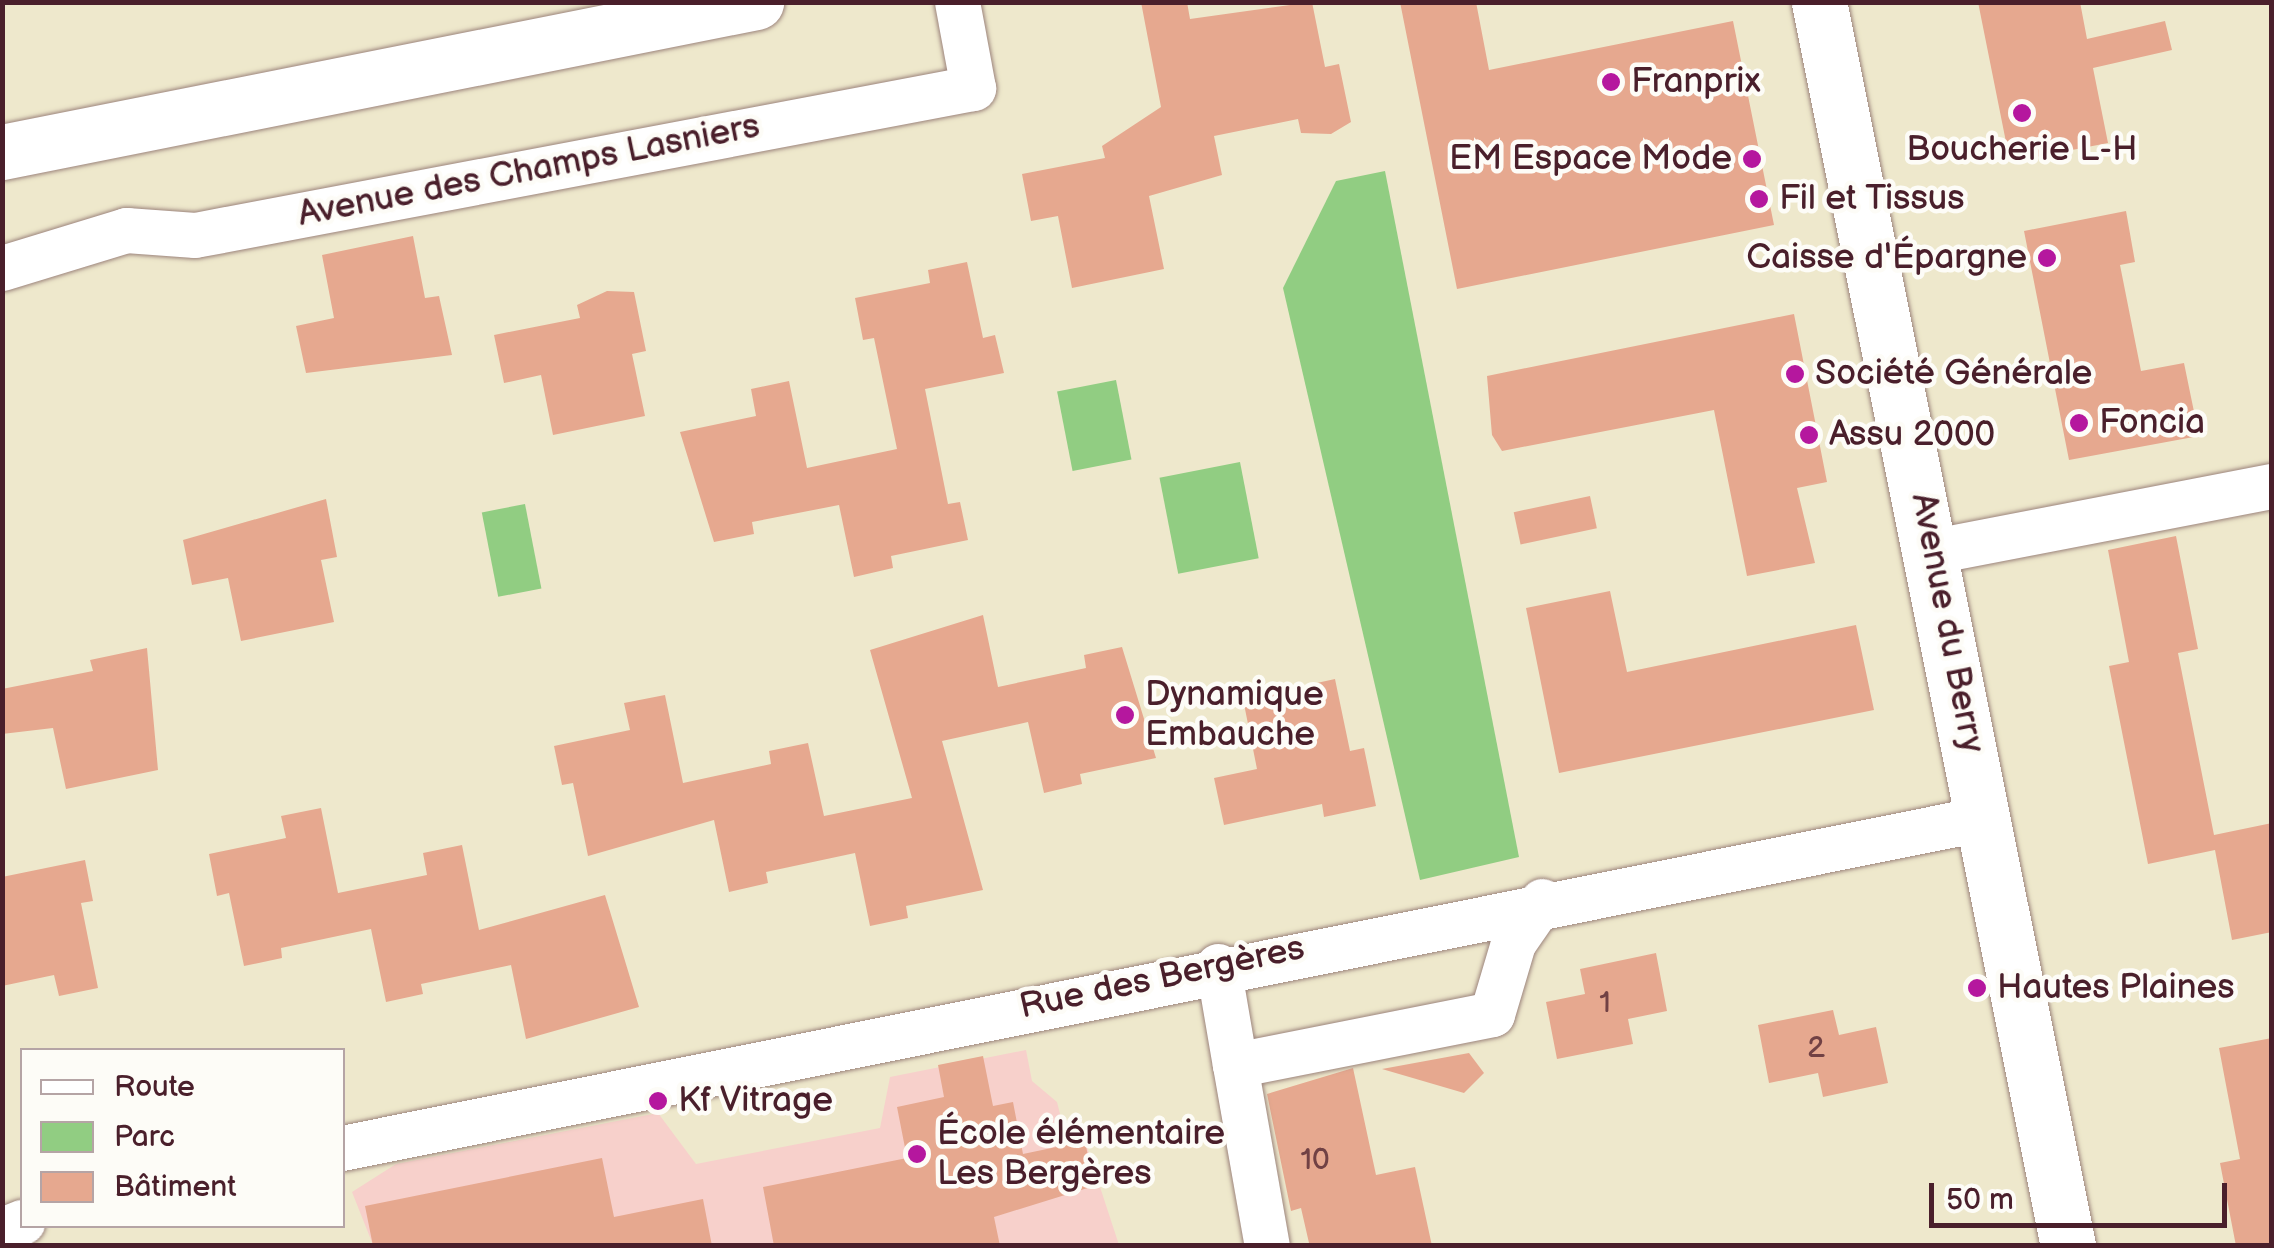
<!DOCTYPE html>
<html>
<head>
<meta charset="utf-8">
<style>
  body { margin:0 }
  #map { position:relative; width:2274px; height:1248px; overflow:hidden; background:#eee8cc; font-family:"Balsamiq Sans",sans-serif }
  div>[style] { position:absolute }
  .built>* { inset:0; background:#f7d0cb }
  .green>* { inset:0; background:#91cd82; transform-origin:0 0 }
  .building>* { inset:0; background:#e6a88f; transform-origin:0 0 }
  .roads { filter:drop-shadow(0 0 2px #9c847c) drop-shadow(0 0 2px #9c847c) }
  .minor>* { height:45px; margin:-22.5px; padding:0 22.5px; transform-origin:22.5px; border-radius:22.5px; background:#fff }
  .tertiary>* { height:55px; margin:-27.5px; padding:0 27.5px; transform-origin:27.5px; border-radius:27.5px; background:#fff }
  .dots>* { width:28px; height:28px; translate:-50% -50%; box-sizing:border-box; border:5px solid #fdfcf7; border-radius:50% }
  span { translate:-50% -50%; white-space:nowrap; text-align:center; line-height:1.15; -webkit-text-stroke:9px #fdfcf7; paint-order:stroke }
  .number-label { font-size:30px; color:#714144 }
  .number-label span { -webkit-text-stroke-width:0 }
  .poi-label { font-size:35px; color:#4a1f2b }
  .left { translate:0 -50%; text-align:left }
  .right { translate:-100% -50%; text-align:right }
  .street-label { font-size:35px; color:#4a1f2b }
  .frame { position:absolute; inset:0; border:5px solid #4a1f2b; pointer-events:none }
  .legend { position:absolute; left:20px; top:1048px; width:325px; height:180px; box-sizing:border-box; background:#fdfcf7; border:2px solid #b5a4a5; margin:0; padding:12px 18px; list-style:none; font-size:30px; color:#4a1f2b }
  .legend li { display:flex; align-items:center; gap:20px; height:50px }
  .legend b { width:50px; border:2px solid #b5a4a5 }
  .scale { position:absolute; left:1929px; top:1183px; width:298px; height:45px; box-sizing:border-box; border:5px solid #4a1f2b; border-top:0; padding-left:12px; font-size:30px; line-height:35px; white-space:nowrap; color:#4a1f2b; -webkit-text-stroke:8px #fdfcf7; paint-order:stroke }
</style>
</head>
<body>
<div id="map">
  <div class="built">
    <i style="clip-path:polygon(1026px 1050px,1032px 1081px,1057px 1102px,1068px 1145px,1085px 1141px,1119px 1245px,373px 1245px,352px 1192px,396px 1164px,658px 1113px,696px 1164px,880px 1128px,890px 1077px)"></i>
  </div>
  <div class="green">
    <i style="clip-path:polygon(1385px 171px,1519px 857px,1420px 880px,1283px 288px,1336px 181px)"></i>
    <i style="left:1116px;top:380px;width:81px;height:60px;rotate:79deg"></i>
    <i style="left:1240px;top:462px;width:98px;height:82px;rotate:79deg"></i>
    <i style="left:525px;top:504px;width:86px;height:44px;rotate:79deg"></i>
  </div>
  <div class="building">
    <i style="clip-path:polygon(1141px 2px,1187px 2px,1190px 19px,1312px 2px,1325px 67px,1339px 64px,1351px 122px,1331px 134px,1301px 133px,1298px 119px,1214px 136px,1222px 175px,1149px 196px,1164px 269px,1072px 288px,1058px 216px,1031px 221px,1022px 174px,1105px 158px,1102px 146px,1161px 107px)"></i>
    <i style="clip-path:polygon(1400px 2px,1476px 2px,1489px 70px,1733px 21px,1774px 225px,1457px 289px)"></i>
    <i style="clip-path:polygon(1978px 2px,2080px 2px,2087px 39px,2165px 21px,2172px 50px,2093px 68px,2108px 143px,2010px 162px)"></i>
    <i style="clip-path:polygon(2126px 211px,2135px 262px,2120px 265px,2141px 371px,2184px 363px,2199px 436px,2069px 460px,2024px 231px)"></i>
    <i style="clip-path:polygon(413px 236px,425px 298px,439px 296px,452px 355px,306px 373px,296px 326px,334px 318px,322px 255px)"></i>
    <i style="clip-path:polygon(967px 262px,983px 338px,995px 335px,1004px 373px,925px 389px,948px 504px,960px 502px,968px 540px,891px 556px,893px 568px,854px 577px,839px 505px,752px 522px,754px 534px,714px 542px,680px 432px,756px 416px,751px 389px,789px 381px,807px 468px,897px 449px,874px 338px,863px 340px,855px 298px,930px 283px,928px 270px)"></i>
    <i style="clip-path:polygon(607px 291px,634px 292px,646px 351px,632px 354px,645px 416px,553px 435px,541px 375px,504px 383px,494px 335px,580px 318px,577px 305px)"></i>
    <i style="clip-path:polygon(1794px 314px,1827px 482px,1797px 488px,1815px 563px,1747px 576px,1714px 410px,1502px 451px,1492px 435px,1487px 376px)"></i>
    <i style="left:1590px;top:496px;width:33px;height:78px;rotate:78deg"></i>
    <i style="clip-path:polygon(326px 499px,337px 557px,321px 560px,334px 622px,241px 641px,228px 578px,192px 585px,183px 540px)"></i>
    <i style="clip-path:polygon(2176px 536px,2198px 649px,2178px 653px,2214px 835px,2272px 823px,2272px 932px,2232px 940px,2215px 850px,2148px 864px,2109px 666px,2129px 662px,2108px 550px)"></i>
    <i style="clip-path:polygon(1610px 591px,1627px 672px,1856px 625px,1874px 710px,1559px 773px,1526px 608px)"></i>
    <i style="clip-path:polygon(983px 615px,998px 687px,1086px 668px,1084px 655px,1122px 647px,1156px 758px,1080px 774px,1082px 784px,1044px 793px,1028px 722px,942px 741px,983px 890px,906px 906px,908px 918px,870px 926px,855px 853px,766px 872px,768px 883px,729px 892px,714px 820px,588px 856px,573px 783px,562px 785px,554px 746px,630px 730px,624px 703px,665px 695px,683px 783px,771px 764px,769px 751px,808px 743px,824px 816px,912px 798px,870px 650px)"></i>
    <i style="clip-path:polygon(147px 648px,158px 770px,66px 789px,53px 728px,2px 734px,2px 689px,93px 671px,90px 660px)"></i>
    <i style="clip-path:polygon(1335px 679px,1350px 751px,1364px 748px,1376px 806px,1324px 817px,1322px 804px,1224px 825px,1214px 778px,1257px 769px,1243px 699px)"></i>
    <i style="clip-path:polygon(321px 808px,338px 893px,427px 875px,423px 853px,462px 845px,479px 930px,605px 895px,639px 1007px,526px 1039px,511px 965px,421px 984px,423px 994px,386px 1002px,371px 929px,281px 948px,282px 958px,244px 966px,229px 893px,217px 896px,209px 854px,286px 838px,281px 816px)"></i>
    <i style="clip-path:polygon(85px 860px,93px 901px,81px 903px,98px 988px,59px 996px,54px 975px,2px 986px,2px 877px)"></i>
    <i style="clip-path:polygon(1656px 953px,1667px 1011px,1628px 1019px,1633px 1044px,1557px 1059px,1546px 1002px,1585px 994px,1580px 969px)"></i>
    <i style="clip-path:polygon(1833px 1010px,1839px 1035px,1876px 1027px,1888px 1083px,1823px 1097px,1818px 1073px,1769px 1083px,1758px 1025px)"></i>
    <i style="clip-path:polygon(2272px 1038px,2272px 1246px,2236px 1246px,2220px 1163px,2240px 1159px,2219px 1048px)"></i>
    <i style="clip-path:polygon(1469px 1053px,1484px 1073px,1464px 1093px,1382px 1069px)"></i>
    <i style="clip-path:polygon(983px 1056px,993px 1106px,1013px 1102px,1023px 1154px,1085px 1141px,1094px 1186px,994px 1217px,1000px 1246px,774px 1246px,763px 1187px,907px 1158px,897px 1107px,944px 1097px,938px 1065px)"></i>
    <i style="clip-path:polygon(1353px 1068px,1376px 1175px,1415px 1167px,1432px 1246px,1309px 1243px,1301px 1208px,1291px 1211px,1267px 1094px)"></i>
    <i style="clip-path:polygon(602px 1158px,614px 1217px,703px 1199px,712px 1246px,373px 1246px,365px 1206px)"></i>
  </div>
  <div class="roads">
    <div class="minor">
      <i style="left:2px;top:268px;width:130px;rotate:-17deg"></i>
      <i style="left:126px;top:230px;width:69px;rotate:4.1deg"></i>
      <i style="left:195px;top:235px;width:792px;rotate:-10.7deg"></i>
      <i style="left:973px;top:88px;width:87px;rotate:-100.5deg"></i>
      <i style="left:1934px;top:551px;width:344px;rotate:-10.9deg"></i>
      <i style="left:1218px;top:966px;width:100px;rotate:80.3deg"></i>
      <i style="left:1235px;top:1065px;width:262px;rotate:-11.2deg"></i>
      <i style="left:1492px;top:1014px;width:74px;rotate:-73.5deg"></i>
      <i style="left:1513px;top:943px;width:51px;rotate:-55.4deg"></i>
      <i style="left:1235px;top:1065px;width:184px;rotate:80deg"></i>
      <i style="left:342px;top:1148px;width:1675px;rotate:-11.36deg"></i>
      <i style="left:2px;top:1230px;width:22px;rotate:-22deg"></i>
    </div>
    <div class="tertiary">
      <i style="left:1819px;top:2px;width:1269px;rotate:78.68deg"></i>
      <i style="left:2px;top:152px;width:769px;rotate:-11.25deg"></i>
    </div>
  </div>
  <div class="dots">
    <i style="left:1611px;top:82px;background:#b5179e"></i>
    <i style="left:2022px;top:113px;background:#b5179e"></i>
    <i style="left:1752px;top:159px;background:#b5179e"></i>
    <i style="left:1759px;top:199px;background:#b5179e"></i>
    <i style="left:2047px;top:258px;background:#b5179e"></i>
    <i style="left:1795px;top:374px;background:#b5179e"></i>
    <i style="left:2079px;top:423px;background:#b5179e"></i>
    <i style="left:1809px;top:435px;background:#b5179e"></i>
    <i style="left:1125px;top:715px;background:#b5179e"></i>
    <i style="left:1977px;top:988px;background:#b5179e"></i>
    <i style="left:658px;top:1101px;background:#b5179e"></i>
    <i style="left:917px;top:1154px;background:#b5179e"></i>
  </div>
  <div class="number-label">
    <span style="left:1605px;top:1003px">1</span>
    <span style="left:1816px;top:1048px">2</span>
    <span style="left:1315px;top:1160px">10</span>
  </div>
  <div class="poi-label">
    <span class="left" style="left:1631px;top:82px">Franprix</span>
    <span style="left:2022px;top:150px">Boucherie L-H</span>
    <span class="right" style="left:1732px;top:159px">EM Espace Mode</span>
    <span class="left" style="left:1779px;top:199px">Fil et Tissus</span>
    <span class="right" style="left:2027px;top:258px">Caisse d'Épargne</span>
    <span class="left" style="left:1815px;top:374px">Société Générale</span>
    <span class="left" style="left:2099px;top:423px">Foncia</span>
    <span class="left" style="left:1829px;top:435px">Assu 2000</span>
    <span class="left" style="left:1145px;top:715px">Dynamique<br>Embauche</span>
    <span class="left" style="left:1997px;top:988px">Hautes Plaines</span>
    <span class="left" style="left:678px;top:1101px">Kf Vitrage</span>
    <span class="left" style="left:937px;top:1154px">École élémentaire<br>Les Bergères</span>
  </div>
  <div class="street-label">
    <span style="left:529px;top:171px;rotate:-11deg">Avenue des Champs Lasniers</span>
    <span style="left:1947px;top:623px;rotate:79deg">Avenue du Berry</span>
    <span style="left:1162px;top:978px;rotate:-12deg">Rue des Bergères</span>
  </div>
  <div class="frame"></div>
  <ul class="legend">
  <li><b style="height:12px;background:#fff"></b>Route</li>
  <li><b style="height:28px;background:#91cd82"></b>Parc</li>
  <li><b style="height:28px;background:#e6a88f"></b>Bâtiment</li>
  </ul>
  <div class="scale">50 m</div>
</div>
</body>
</html>
